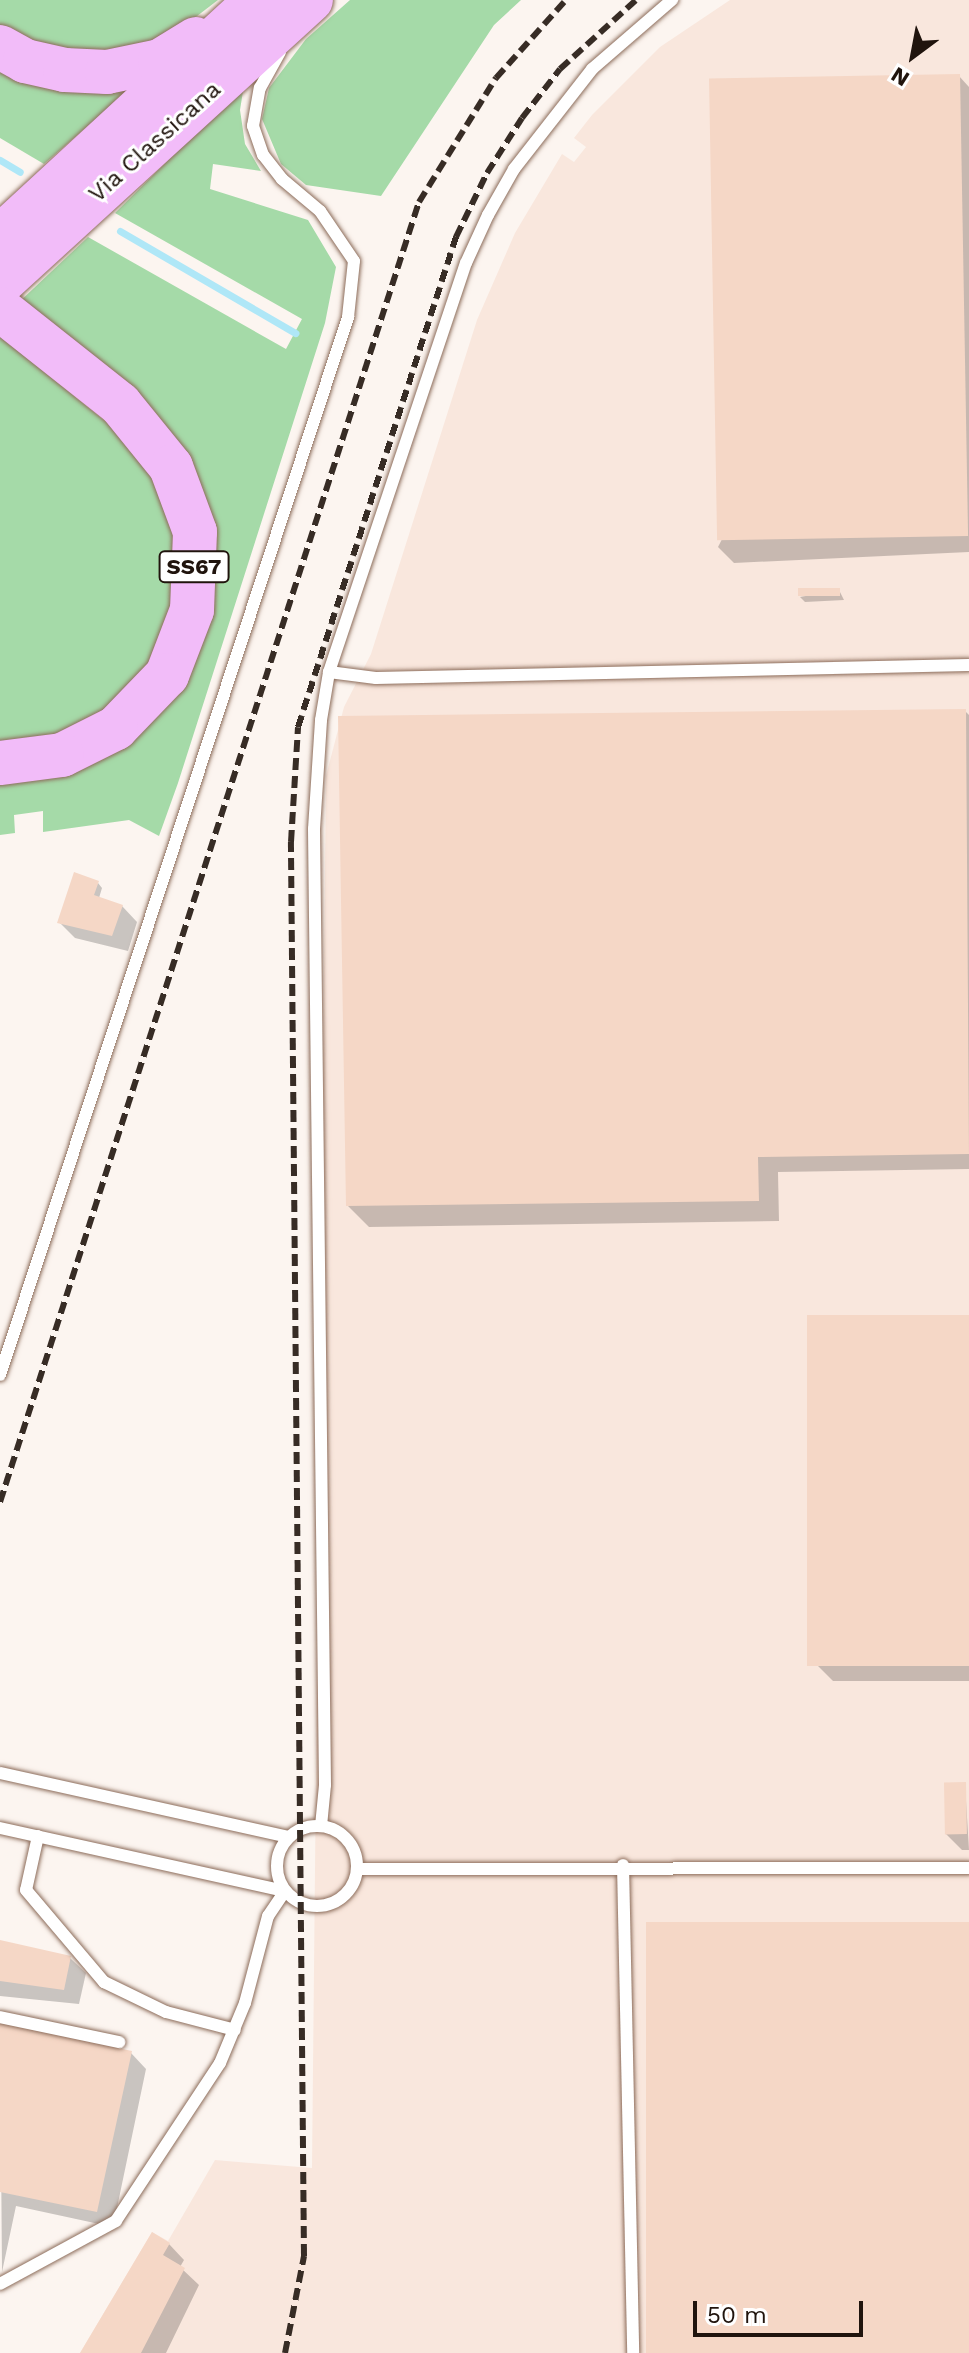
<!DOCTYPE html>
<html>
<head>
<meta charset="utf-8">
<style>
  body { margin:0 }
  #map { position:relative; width:969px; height:2353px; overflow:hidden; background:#fcf5f0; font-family:"Work Sans",sans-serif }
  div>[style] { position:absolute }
  .built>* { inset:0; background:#f9e7dd }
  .green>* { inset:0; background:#a5daa8 }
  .shadow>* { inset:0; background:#0003 }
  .stream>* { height:7px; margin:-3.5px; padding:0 3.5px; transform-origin:3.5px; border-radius:3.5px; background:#afe7f7 }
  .building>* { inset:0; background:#f5d7c6; transform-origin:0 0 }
  .roads { filter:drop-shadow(0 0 2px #8c6c5a) drop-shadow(0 0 2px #8c6c5a) }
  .lane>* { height:12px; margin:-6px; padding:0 6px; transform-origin:6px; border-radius:6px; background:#fff }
  .lane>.ring { margin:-6px; padding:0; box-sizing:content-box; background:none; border:12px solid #fff; border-radius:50% }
  .highway>* { height:44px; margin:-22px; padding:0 22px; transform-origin:22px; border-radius:22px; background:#f2bcf9 }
  .rail>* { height:6px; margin-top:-3px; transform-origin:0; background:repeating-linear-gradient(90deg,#372c25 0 12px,transparent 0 18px) }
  span { translate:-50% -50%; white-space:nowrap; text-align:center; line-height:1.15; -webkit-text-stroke:6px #fff; paint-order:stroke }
  .shield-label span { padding:2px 6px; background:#fff; border:2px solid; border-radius:6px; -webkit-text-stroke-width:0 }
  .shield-label { font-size:22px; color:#20140d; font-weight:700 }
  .street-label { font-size:24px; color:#20140d }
  .north { position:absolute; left:873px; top:16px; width:80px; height:80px; -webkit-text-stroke:6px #fff; paint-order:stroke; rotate:212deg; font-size:22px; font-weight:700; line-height:32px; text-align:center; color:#20140d }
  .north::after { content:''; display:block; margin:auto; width:28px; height:36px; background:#20140d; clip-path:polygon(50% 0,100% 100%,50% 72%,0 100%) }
  .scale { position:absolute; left:693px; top:2301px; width:170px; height:36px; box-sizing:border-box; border:4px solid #20140d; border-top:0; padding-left:10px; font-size:24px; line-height:28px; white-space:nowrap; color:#20140d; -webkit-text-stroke:6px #fff; paint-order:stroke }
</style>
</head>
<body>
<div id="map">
  <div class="built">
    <i style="clip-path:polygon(730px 0,969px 0,969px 2353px,80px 2353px,152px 2232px,168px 2241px,215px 2160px,312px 2168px,326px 776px,344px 707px,371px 654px,477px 320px,515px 233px,562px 154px,574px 162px,586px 147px,574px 138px,592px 115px,660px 47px)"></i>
  </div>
  <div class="green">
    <i style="clip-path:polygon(0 0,218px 0,150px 52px,96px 64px,0 35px)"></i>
    <i style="clip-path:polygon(350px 0,521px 0,494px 25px,381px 196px,306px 185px,281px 164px,262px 119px,269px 88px,306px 39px)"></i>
    <i style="clip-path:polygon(0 68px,135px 85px,44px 164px,0 138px)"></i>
    <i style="clip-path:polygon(244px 85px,240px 110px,245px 144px,261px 171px,213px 164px,210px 189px,308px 220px,336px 267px,325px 323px,178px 783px,159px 836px,129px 820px,43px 832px,43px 811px,14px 815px,15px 833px,0 835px,0 775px,98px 754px,212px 547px,16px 305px,88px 237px,286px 349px,302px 319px,115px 213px)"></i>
    <i style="clip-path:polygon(0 336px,111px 426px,146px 464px,169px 502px,183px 589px,148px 673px,108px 715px,57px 740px,0 750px)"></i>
  </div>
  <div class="shadow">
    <i style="clip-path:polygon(959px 76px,969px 87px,969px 552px,734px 563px,718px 547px)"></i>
    <i style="clip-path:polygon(839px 590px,844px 600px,805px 602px,800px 597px)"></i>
    <i style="clip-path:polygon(965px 711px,969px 715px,969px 1169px,778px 1172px,779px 1221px,369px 1227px,348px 1206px)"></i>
    <i style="clip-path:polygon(98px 883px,102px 888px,99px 898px,122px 906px,137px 922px,128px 951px,75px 938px,59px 922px)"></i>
    <i style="clip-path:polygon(969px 1317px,969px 1681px,833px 1681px,817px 1665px)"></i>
    <i style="clip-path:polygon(965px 1784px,969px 1850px,962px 1850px,946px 1834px)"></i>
    <i style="clip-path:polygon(0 1942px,70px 1958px,86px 1973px,79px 2004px,0 1996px)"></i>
    <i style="clip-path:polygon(0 2025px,131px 2053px,146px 2069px,113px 2227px,16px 2206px,2px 2272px)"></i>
    <i style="clip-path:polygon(169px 2244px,184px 2260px,180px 2267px,199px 2285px,166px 2353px,84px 2353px)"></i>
  </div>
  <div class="stream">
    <i style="left:0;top:160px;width:23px;rotate:31deg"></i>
    <i style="left:120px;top:231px;width:203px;rotate:30.2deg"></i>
  </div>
  <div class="building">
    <i style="left:960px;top:74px;width:462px;height:251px;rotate:89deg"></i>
    <i style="left:840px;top:588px;width:8px;height:42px;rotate:90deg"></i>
    <i style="clip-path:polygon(966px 709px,969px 1154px,758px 1157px,759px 1201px,346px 1206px,338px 716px)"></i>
    <i style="clip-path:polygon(74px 872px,99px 881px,94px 895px,123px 905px,112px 936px,57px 923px)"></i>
    <i style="left:969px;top:1315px;width:351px;height:162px;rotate:90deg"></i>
    <i style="left:966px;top:1782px;width:52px;height:22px;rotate:89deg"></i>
    <i style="left:969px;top:1922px;width:431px;height:323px;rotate:90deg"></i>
    <i style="clip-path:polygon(0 1940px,71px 1956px,64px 1990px,0 1981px)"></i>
    <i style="clip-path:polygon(0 2023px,132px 2051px,97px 2212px,0 2192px)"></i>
    <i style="clip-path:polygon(152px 2232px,170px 2243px,163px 2255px,185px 2268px,141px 2353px,80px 2353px)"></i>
  </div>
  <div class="roads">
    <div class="lane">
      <i style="left:329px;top:672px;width:47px;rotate:7.3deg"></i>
      <i style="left:376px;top:678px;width:593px;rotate:-1.26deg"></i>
      <i style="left:0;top:1375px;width:1114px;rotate:-71.79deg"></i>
      <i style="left:348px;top:317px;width:56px;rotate:-83.9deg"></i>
      <i style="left:354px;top:261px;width:60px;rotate:-124.2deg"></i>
      <i style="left:320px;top:211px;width:50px;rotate:-139.9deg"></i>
      <i style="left:282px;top:179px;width:31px;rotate:-128deg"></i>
      <i style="left:263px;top:155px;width:31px;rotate:-109deg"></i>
      <i style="left:253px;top:126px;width:39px;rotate:-80deg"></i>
      <i style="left:260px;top:88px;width:41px;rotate:-60.9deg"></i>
      <i style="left:0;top:1773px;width:296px;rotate:12.5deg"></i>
      <i class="ring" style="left:277px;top:1826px;width:68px;height:68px"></i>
      <i style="left:321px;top:1826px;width:41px;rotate:-84.4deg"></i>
      <i style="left:325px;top:1785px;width:956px;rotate:-90.66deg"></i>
      <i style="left:314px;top:829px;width:109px;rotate:-86.3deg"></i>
      <i style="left:321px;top:720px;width:49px;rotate:-80.5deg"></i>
      <i style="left:329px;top:672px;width:431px;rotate:-71.5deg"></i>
      <i style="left:466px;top:263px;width:53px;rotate:-65.4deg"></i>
      <i style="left:488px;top:215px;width:53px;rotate:-60.5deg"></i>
      <i style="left:514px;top:169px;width:127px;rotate:-52deg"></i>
      <i style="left:592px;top:69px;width:106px;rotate:-40.8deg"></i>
      <i style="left:0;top:1828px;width:292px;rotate:12.5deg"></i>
      <i style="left:285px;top:1891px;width:30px;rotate:124deg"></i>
      <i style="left:268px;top:1916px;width:90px;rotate:104.8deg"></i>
      <i style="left:245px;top:2003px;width:65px;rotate:112.6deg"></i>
      <i style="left:220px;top:2063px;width:189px;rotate:123.4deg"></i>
      <i style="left:116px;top:2221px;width:132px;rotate:151.5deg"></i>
      <i style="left:38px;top:1836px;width:55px;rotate:102.5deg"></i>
      <i style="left:26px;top:1890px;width:121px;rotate:49.7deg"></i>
      <i style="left:104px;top:1982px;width:69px;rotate:25.8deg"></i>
      <i style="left:166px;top:2012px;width:71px;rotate:14.6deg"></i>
      <i style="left:623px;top:1865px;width:488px;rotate:88.8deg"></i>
      <i style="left:358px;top:1869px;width:611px;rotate:-0.09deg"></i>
      <i style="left:0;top:2017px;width:122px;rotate:11.9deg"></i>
    </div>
    <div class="highway">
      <i style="left:0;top:47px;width:29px;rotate:29deg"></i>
      <i style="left:25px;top:61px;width:41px;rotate:12.7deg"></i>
      <i style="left:65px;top:70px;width:42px;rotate:2.7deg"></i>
      <i style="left:107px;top:72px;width:54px;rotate:-11.7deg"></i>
      <i style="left:160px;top:61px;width:42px;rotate:-31.4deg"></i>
      <i style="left:0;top:237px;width:350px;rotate:-42.7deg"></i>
      <i style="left:0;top:284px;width:421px;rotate:-42.4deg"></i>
      <i style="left:0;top:309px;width:153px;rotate:38.4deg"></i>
      <i style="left:120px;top:404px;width:81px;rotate:51deg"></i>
      <i style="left:171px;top:467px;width:69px;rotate:69.7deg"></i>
      <i style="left:195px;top:532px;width:78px;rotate:92.2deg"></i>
      <i style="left:192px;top:610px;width:70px;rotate:111deg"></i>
      <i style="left:167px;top:675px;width:74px;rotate:133.9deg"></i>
      <i style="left:116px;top:728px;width:60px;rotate:153.4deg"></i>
      <i style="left:62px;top:755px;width:63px;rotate:172.6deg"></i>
    </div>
  </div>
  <div class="rail">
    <i style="left:0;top:1502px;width:1366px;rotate:-72.14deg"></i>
    <i style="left:419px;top:202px;width:146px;rotate:-58.2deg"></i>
    <i style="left:496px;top:78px;width:105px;rotate:-48.1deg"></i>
    <i style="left:285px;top:2353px;width:99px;rotate:-78.9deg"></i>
    <i style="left:304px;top:2256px;width:1414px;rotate:-90.53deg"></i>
    <i style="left:291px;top:842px;width:115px;rotate:-86.5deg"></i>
    <i style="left:298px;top:727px;width:515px;rotate:-72.13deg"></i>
    <i style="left:456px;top:237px;width:71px;rotate:-64.2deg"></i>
    <i style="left:487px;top:173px;width:65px;rotate:-57.5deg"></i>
    <i style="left:522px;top:118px;width:62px;rotate:-52.2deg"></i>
    <i style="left:560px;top:69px;width:103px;rotate:-42.2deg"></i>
  </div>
  <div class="shield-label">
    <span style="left:194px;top:567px">SS67</span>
  </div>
  <div class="street-label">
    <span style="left:155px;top:142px;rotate:-42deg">Via Classicana</span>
  </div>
  <div class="north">N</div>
  <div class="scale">50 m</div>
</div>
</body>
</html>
